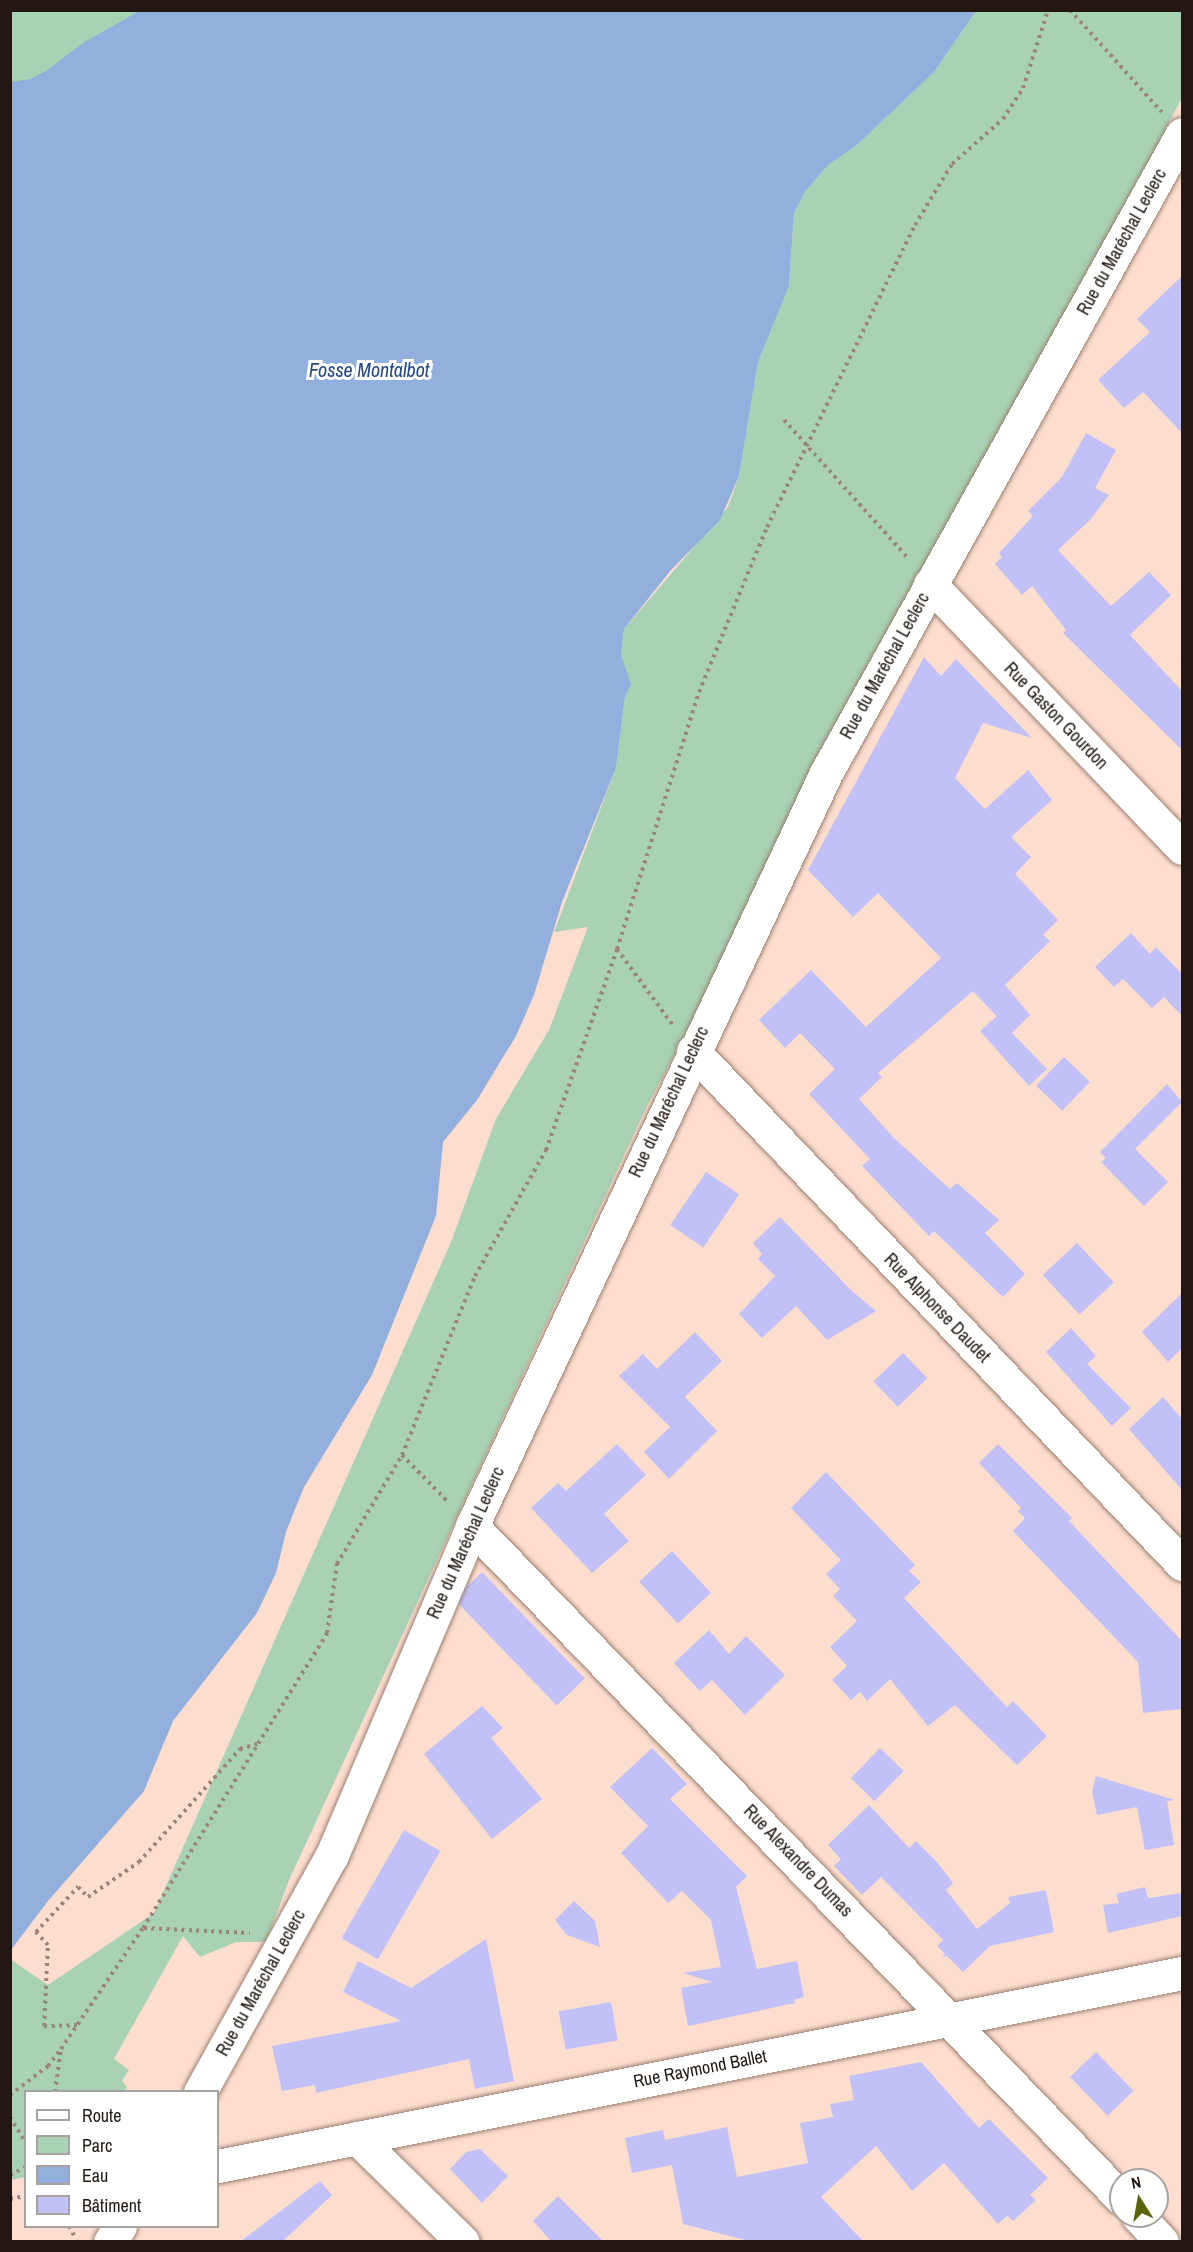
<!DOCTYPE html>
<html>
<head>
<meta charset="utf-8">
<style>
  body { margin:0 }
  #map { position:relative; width:1193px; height:2252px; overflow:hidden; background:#fcddce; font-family:"Archivo Narrow",sans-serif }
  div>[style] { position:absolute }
  .green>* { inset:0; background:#a9d1b3 }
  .water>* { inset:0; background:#92afdd }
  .building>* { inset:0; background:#c2c1f7; transform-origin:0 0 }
  .path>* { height:4px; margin-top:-2px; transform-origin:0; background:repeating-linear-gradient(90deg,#9b857a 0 3px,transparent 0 7.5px) }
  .roads { filter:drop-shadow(0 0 2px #9b7f71) drop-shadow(0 0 2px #9b7f71) }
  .minor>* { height:33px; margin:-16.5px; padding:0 16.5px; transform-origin:16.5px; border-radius:16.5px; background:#fff }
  span { translate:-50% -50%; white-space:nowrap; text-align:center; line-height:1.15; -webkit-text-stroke:6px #fff; paint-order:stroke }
  .street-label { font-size:18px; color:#221712 }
  .water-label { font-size:20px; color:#254882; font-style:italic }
  .frame { position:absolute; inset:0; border:12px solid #221712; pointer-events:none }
  .legend { position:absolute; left:24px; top:2090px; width:195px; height:138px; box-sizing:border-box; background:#fff; border:2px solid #a7a2a0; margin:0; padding:8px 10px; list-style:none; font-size:18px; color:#221712 }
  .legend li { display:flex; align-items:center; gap:12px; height:30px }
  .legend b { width:30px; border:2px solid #a7a2a0 }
  .north { position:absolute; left:1109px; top:2168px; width:60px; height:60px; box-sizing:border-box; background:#fff; border:2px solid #a7a2a0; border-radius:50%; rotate:349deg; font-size:16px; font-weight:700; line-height:24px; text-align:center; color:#221712 }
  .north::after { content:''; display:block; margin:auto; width:21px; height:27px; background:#5a6508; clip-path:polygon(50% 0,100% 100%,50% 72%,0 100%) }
</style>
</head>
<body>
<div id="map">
  <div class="green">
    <i style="clip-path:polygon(11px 11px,166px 11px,11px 91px)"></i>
    <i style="clip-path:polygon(976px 11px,1182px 11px,1182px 98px,645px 1110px,289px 1880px,266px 1942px,236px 1942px,200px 1957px,183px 1936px,114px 2059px,129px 2070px,122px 2081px,127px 2087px,125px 2091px,26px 2092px,25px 2177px,11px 2180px,10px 1959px,48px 1985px,154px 1913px,451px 1242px,496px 1119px,549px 1030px,588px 927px,554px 932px,616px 768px,625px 697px,630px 684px,621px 655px,624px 629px,728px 507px,739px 476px,758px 362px,789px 286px,794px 213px,805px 192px,828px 165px,857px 145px,934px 72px)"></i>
  </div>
  <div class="water">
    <i style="clip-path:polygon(141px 10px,976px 11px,934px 72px,857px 145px,828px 165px,805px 192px,794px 213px,789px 286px,758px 362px,739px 476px,720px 520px,671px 570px,624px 629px,621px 655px,631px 684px,625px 697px,616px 768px,562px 902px,534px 995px,516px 1036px,477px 1100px,443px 1142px,436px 1216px,372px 1375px,304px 1487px,286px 1532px,276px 1573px,257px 1613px,173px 1721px,144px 1791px,48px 1901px,11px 1950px,11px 82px,31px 79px,46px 71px,83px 43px)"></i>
  </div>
  <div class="building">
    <i style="clip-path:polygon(1182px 276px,1182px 433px,1143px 392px,1124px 408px,1098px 380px,1150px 332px,1137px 319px)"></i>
    <i style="clip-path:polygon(1086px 433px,1116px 450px,1095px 488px,1109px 495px,1090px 520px,1058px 550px,1111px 606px,1149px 572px,1171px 595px,1130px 635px,1182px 691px,1182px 750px,1063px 633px,1066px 630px,1032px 586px,1022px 595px,995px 564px,1002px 557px,999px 553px,1033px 516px,1028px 511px,1062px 477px)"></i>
    <i style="clip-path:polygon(924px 657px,941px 676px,956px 659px,1032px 738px,983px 723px,955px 778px,985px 809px,1028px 770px,1052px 800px,1011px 837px,1031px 857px,1015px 874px,1058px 920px,1043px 935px,1050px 941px,1005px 985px,1030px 1015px,1012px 1033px,1047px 1069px,1029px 1086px,980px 1031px,997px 1016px,1000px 1020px,973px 991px,878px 1073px,882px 1077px,859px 1099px,893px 1137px,950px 1189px,957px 1183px,999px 1220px,985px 1233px,1025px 1274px,1003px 1297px,934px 1231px,929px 1236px,906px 1212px,862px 1166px,870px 1159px,809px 1094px,835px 1069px,800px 1033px,785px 1048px,759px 1020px,811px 970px,866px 1027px,941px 958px,878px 893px,853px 917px,808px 870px)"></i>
    <i style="clip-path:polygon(1131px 933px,1150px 954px,1156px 947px,1182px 974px,1182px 1016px,1164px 997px,1152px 1008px,1123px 979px,1114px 987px,1095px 967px)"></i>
    <i style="left:1064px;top:1057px;width:36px;height:40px;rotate:44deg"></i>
    <i style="clip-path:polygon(1167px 1084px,1182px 1102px,1135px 1149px,1168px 1182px,1144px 1206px,1101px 1162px,1106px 1158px,1100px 1152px)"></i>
    <i style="left:706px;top:1172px;width:40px;height:64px;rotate:34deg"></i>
    <i style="clip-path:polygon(780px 1217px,852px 1291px,876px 1311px,827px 1340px,796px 1306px,762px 1338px,739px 1314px,775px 1276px,758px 1259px,762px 1254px,753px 1243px)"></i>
    <i style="left:1077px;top:1243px;width:54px;height:47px;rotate:47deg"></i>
    <i style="clip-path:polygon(1182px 1293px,1182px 1348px,1168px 1362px,1142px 1332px)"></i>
    <i style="clip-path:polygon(1071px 1328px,1096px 1356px,1087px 1364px,1131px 1408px,1112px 1426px,1046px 1352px)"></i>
    <i style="clip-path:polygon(695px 1332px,722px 1361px,685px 1397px,717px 1431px,669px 1479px,644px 1452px,670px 1427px,619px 1376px,643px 1354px,657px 1369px)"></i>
    <i style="left:903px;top:1353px;width:35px;height:41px;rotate:46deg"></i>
    <i style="clip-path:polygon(1163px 1397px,1182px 1419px,1182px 1490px,1129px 1429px)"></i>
    <i style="clip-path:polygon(617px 1444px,646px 1475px,604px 1514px,629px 1541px,592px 1573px,531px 1508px,558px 1483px,566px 1491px)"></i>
    <i style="clip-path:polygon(998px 1444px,1072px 1518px,1069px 1521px,1182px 1641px,1182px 1709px,1143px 1713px,1138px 1662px,1013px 1531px,1025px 1518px,1018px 1511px,1021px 1508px,979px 1463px)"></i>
    <i style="clip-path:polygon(826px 1472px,915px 1565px,909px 1571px,921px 1582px,904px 1598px,1007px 1707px,1013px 1701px,1047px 1736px,1017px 1765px,955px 1705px,928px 1726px,890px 1679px,867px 1701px,860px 1692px,851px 1700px,832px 1680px,847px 1666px,830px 1647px,857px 1621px,833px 1596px,840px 1589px,826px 1574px,841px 1560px,791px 1508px)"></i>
    <i style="left:672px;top:1551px;width:57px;height:45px;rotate:47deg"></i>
    <i style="left:482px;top:1572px;width:148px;height:39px;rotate:46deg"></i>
    <i style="clip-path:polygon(709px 1630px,729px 1654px,746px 1636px,785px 1675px,745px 1715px,712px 1680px,700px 1691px,674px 1663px)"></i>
    <i style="clip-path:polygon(482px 1706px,503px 1728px,491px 1738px,542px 1799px,492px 1839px,424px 1754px)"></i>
    <i style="clip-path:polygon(652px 1748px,687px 1784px,670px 1799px,747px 1876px,736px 1887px,757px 1969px,797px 1961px,804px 1997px,794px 2000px,795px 2003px,688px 2026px,681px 1988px,712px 1982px,683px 1973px,721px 1967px,711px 1920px,682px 1891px,668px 1903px,621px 1853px,648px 1826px,610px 1787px)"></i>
    <i style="left:880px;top:1748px;width:33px;height:42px;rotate:44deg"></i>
    <i style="clip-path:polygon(1096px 1776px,1175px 1800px,1167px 1801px,1174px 1845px,1145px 1850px,1137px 1807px,1097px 1815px,1092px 1791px)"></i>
    <i style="clip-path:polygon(869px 1805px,909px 1848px,916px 1841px,937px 1862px,953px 1883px,946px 1890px,977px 1929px,1010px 1903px,1008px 1897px,1046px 1890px,1054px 1932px,990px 1946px,963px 1972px,947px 1956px,942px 1957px,945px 1954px,937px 1946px,943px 1940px,881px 1877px,862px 1895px,834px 1866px,841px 1859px,828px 1845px)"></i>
    <i style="left:404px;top:1830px;width:42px;height:125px;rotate:30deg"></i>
    <i style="clip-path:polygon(1145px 1887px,1148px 1898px,1182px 1893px,1182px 1916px,1108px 1933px,1103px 1905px,1119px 1903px,1116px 1894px)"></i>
    <i style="clip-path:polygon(574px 1901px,595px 1921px,600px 1947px,567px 1935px,555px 1920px)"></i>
    <i style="clip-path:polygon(486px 1939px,514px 2081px,475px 2089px,469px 2059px,316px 2093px,315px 2085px,282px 2091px,272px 2046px,401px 2021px,343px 1992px,358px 1961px,411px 1988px)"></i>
    <i style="left:611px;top:2002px;width:39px;height:53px;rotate:80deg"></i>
    <i style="left:1096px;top:2052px;width:54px;height:36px;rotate:46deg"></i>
    <i style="clip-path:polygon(921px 2062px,979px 2128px,989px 2119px,1048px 2178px,1030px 2195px,1036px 2200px,1013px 2221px,1007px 2216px,998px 2224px,944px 2163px,912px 2191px,876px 2146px,821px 2197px,863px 2241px,749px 2241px,683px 2224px,672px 2165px,632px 2173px,625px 2138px,663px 2130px,665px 2140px,727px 2127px,737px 2177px,808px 2163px,800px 2123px,833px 2117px,830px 2104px,854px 2100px,849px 2076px)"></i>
    <i style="clip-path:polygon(480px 2149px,508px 2176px,482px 2203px,450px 2169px,466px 2152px)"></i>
    <i style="clip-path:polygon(320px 2181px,332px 2195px,283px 2241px,241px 2241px)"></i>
    <i style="clip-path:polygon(558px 2196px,603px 2241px,551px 2241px,533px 2221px)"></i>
  </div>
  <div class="path">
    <i style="left:1070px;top:10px;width:137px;rotate:48deg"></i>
    <i style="left:784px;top:420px;width:186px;rotate:48.1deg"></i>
    <i style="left:617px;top:949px;width:93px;rotate:53.7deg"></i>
    <i style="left:402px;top:1455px;width:66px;rotate:45.6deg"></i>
    <i style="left:144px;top:1928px;width:106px;rotate:2.7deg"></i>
    <i style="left:77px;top:2025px;width:33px;rotate:178deg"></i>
    <i style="left:44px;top:2026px;width:81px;rotate:-87.2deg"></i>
    <i style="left:48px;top:1945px;width:18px;rotate:-133deg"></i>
    <i style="left:36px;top:1932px;width:62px;rotate:-47deg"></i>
    <i style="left:78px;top:1887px;width:14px;rotate:45deg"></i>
    <i style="left:88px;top:1897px;width:62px;rotate:-34.5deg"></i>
    <i style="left:139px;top:1862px;width:152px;rotate:-48.2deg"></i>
    <i style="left:240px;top:1749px;width:18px;rotate:-16deg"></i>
    <i style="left:55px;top:2092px;width:43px;rotate:-82.1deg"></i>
    <i style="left:61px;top:2049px;width:146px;rotate:-55.9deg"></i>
    <i style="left:143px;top:1928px;width:348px;rotate:-58deg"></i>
    <i style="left:327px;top:1633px;width:70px;rotate:-81.8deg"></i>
    <i style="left:337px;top:1564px;width:127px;rotate:-59.2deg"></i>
    <i style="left:402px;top:1455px;width:193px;rotate:-67.8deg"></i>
    <i style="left:475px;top:1276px;width:145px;rotate:-60.6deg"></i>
    <i style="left:546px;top:1150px;width:213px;rotate:-70.5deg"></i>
    <i style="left:617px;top:949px;width:270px;rotate:-72.3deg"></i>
    <i style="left:699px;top:692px;width:178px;rotate:-67.6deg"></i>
    <i style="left:767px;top:527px;width:336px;rotate:-63.9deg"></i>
    <i style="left:915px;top:225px;width:71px;rotate:-58.8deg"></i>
    <i style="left:952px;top:164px;width:68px;rotate:-41.4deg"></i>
    <i style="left:1003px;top:119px;width:37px;rotate:-57deg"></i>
    <i style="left:1023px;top:88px;width:82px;rotate:-72.2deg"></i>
    <i style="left:10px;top:2095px;width:48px;rotate:-37.3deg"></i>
    <i style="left:48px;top:2066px;width:18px;rotate:-52deg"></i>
    <i style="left:10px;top:2117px;width:31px;rotate:59deg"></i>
    <i style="left:10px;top:2175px;width:18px;rotate:-27deg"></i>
    <i style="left:10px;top:2199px;width:16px;rotate:-11deg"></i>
    <i style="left:69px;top:2226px;width:15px;rotate:62deg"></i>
  </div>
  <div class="roads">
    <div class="minor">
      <i style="left:930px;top:584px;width:365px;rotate:46.3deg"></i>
      <i style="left:693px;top:1051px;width:709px;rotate:46.37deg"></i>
      <i style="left:472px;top:1526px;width:934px;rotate:46deg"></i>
      <i style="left:200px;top:2092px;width:271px;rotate:-60.9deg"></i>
      <i style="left:332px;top:1855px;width:358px;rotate:-66.9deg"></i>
      <i style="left:472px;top:1526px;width:832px;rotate:-64.82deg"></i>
      <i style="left:826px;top:773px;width:731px;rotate:-60.88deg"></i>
      <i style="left:357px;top:2138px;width:148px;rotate:44.5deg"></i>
      <i style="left:218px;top:2166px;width:983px;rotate:-11.32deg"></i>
      <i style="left:1138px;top:2216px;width:35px;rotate:47deg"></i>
      <i style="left:110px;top:2242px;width:19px;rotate:-58deg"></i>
    </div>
  </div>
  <div class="street-label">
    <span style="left:1122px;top:242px;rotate:-61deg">Rue du Maréchal Leclerc</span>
    <span style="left:885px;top:666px;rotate:-61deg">Rue du Maréchal Leclerc</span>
    <span style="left:1056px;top:716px;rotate:46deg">Rue Gaston Gourdon</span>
    <span style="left:669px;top:1102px;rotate:-65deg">Rue du Maréchal Leclerc</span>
    <span style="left:937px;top:1308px;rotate:46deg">Rue Alphonse Daudet</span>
    <span style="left:466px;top:1543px;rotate:-66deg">Rue du Maréchal Leclerc</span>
    <span style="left:798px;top:1861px;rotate:46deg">Rue Alexandre Dumas</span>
    <span style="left:261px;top:1983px;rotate:-61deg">Rue du Maréchal Leclerc</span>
    <span style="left:700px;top:2069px;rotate:-11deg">Rue Raymond Ballet</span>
  </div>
  <div class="water-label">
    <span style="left:369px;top:369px">Fosse Montalbot</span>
  </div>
  <div class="frame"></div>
  <ul class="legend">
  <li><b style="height:8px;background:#fff"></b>Route</li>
  <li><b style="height:16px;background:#a9d1b3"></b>Parc</li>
  <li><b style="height:16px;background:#92afdd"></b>Eau</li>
  <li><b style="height:16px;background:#c2c1f7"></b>Bâtiment</li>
  </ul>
  <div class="north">N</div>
</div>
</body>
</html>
